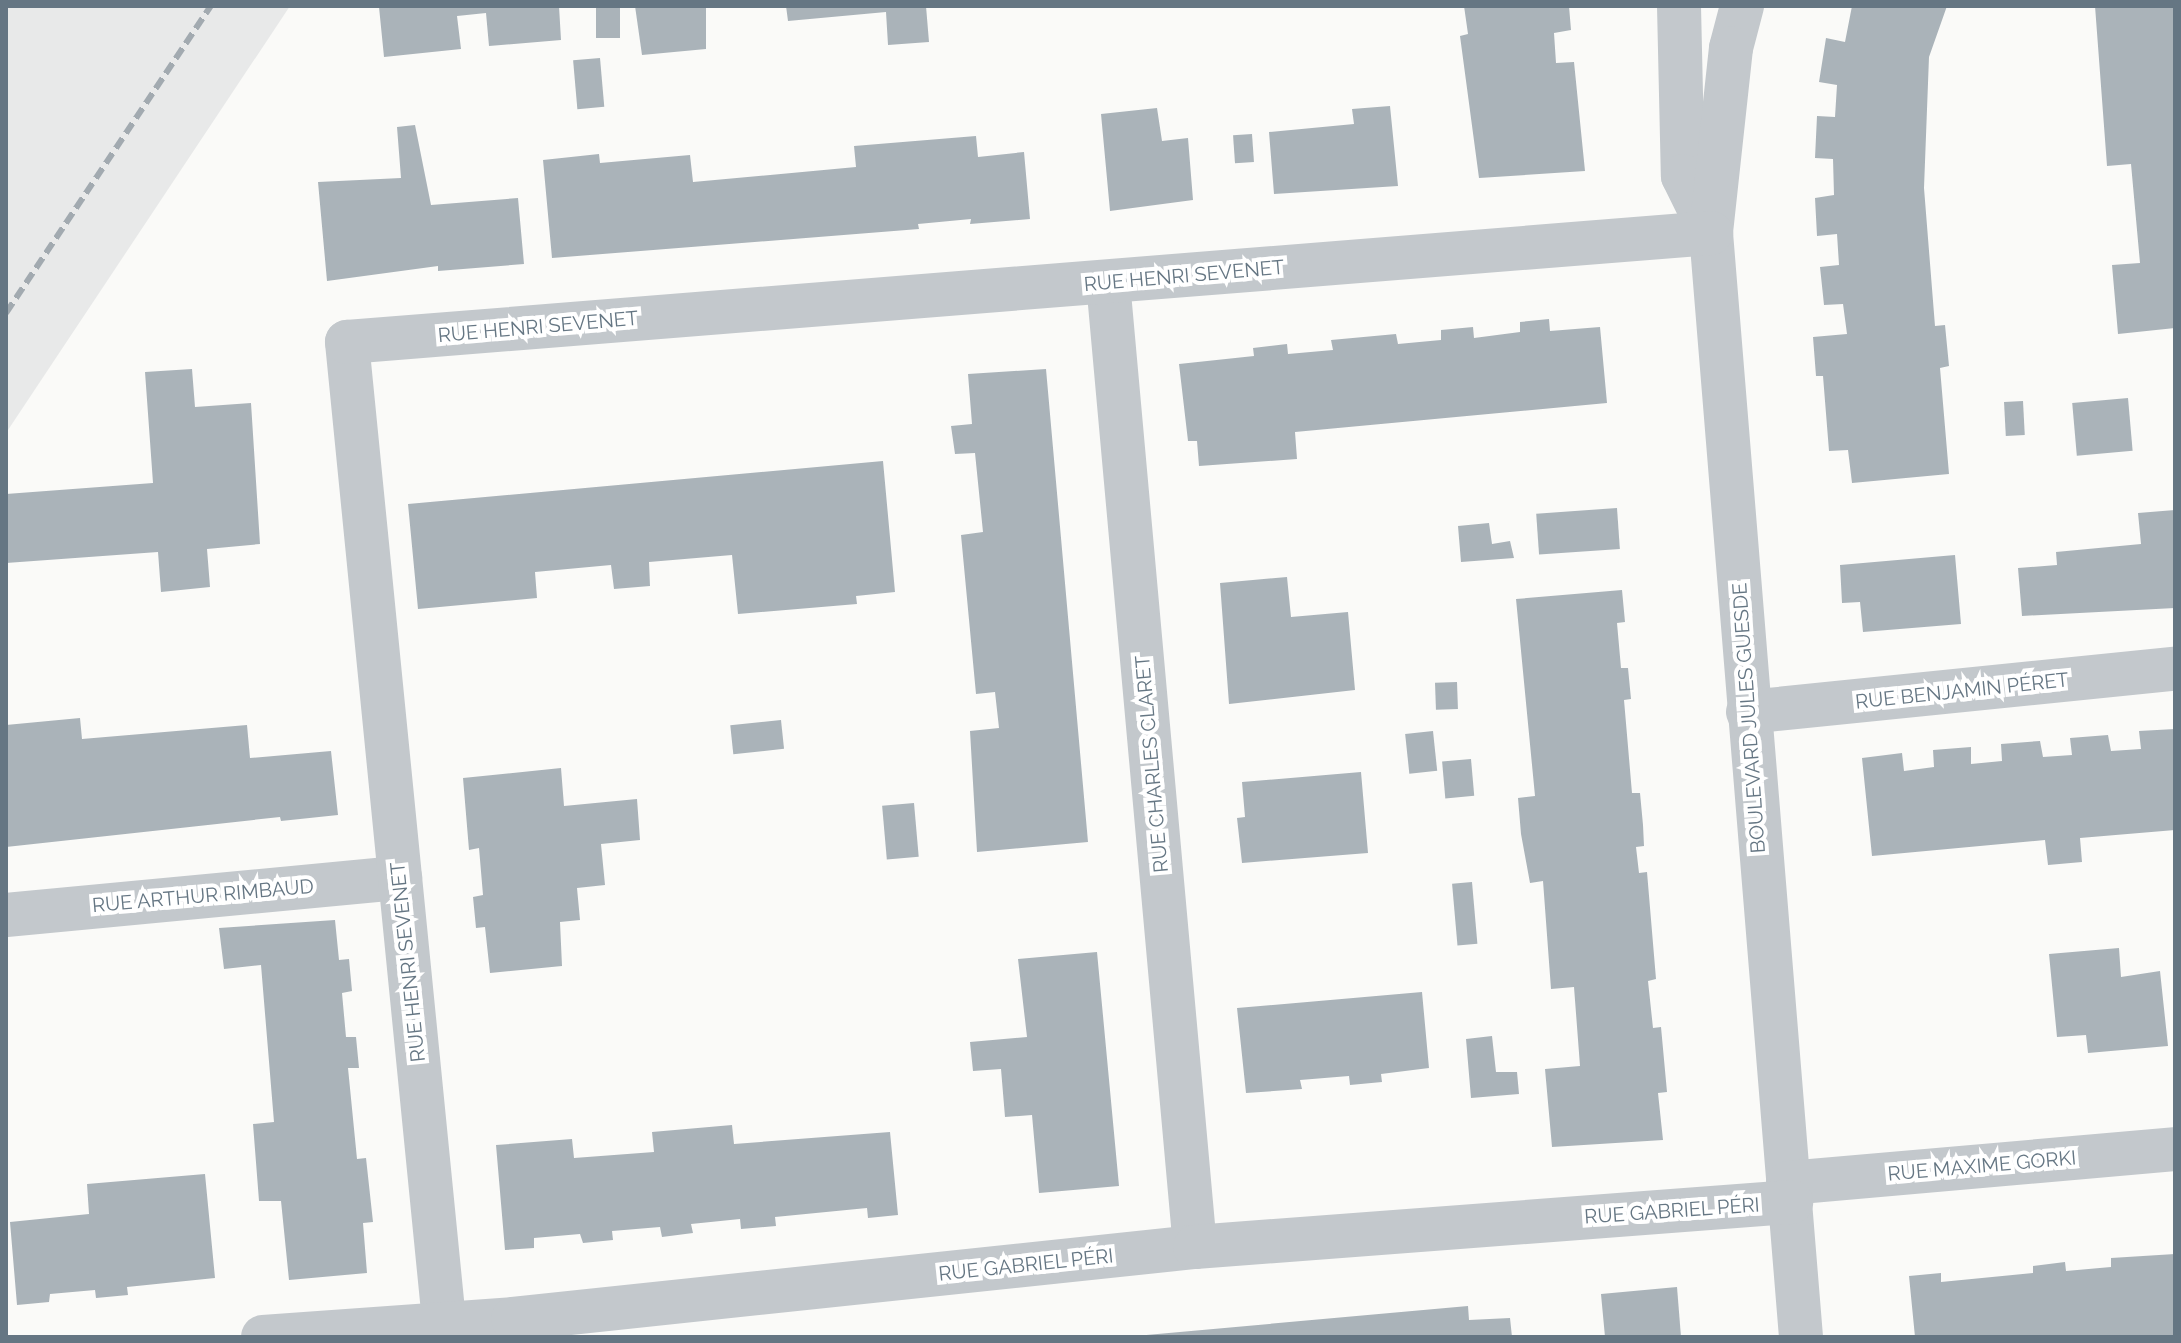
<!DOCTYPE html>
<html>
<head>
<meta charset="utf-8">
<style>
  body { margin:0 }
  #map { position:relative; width:2181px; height:1343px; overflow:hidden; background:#fafaf8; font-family:Raleway,sans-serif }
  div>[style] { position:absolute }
  .built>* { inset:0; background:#e8e9e9 }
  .building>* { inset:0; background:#aab3b9; transform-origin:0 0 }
  .minor>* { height:44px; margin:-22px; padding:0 22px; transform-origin:22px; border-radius:22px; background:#c3c8cc }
  .rail>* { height:6px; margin-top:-3px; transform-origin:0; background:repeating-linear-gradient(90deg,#a2aab0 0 12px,transparent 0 18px) }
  span { translate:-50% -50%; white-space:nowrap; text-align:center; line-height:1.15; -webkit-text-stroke:8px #fff; paint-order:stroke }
  .street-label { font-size:20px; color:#657683 }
  .frame { position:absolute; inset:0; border:8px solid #657683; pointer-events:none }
</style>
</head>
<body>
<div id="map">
  <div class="built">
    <i style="clip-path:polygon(6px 6px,290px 6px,6px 433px)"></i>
  </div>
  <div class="building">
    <i style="clip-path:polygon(559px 6px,561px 40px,489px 46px,486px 13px,457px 16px,461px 49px,384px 57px,379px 7px)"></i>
    <i style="left:596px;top:6px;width:24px;height:32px"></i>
    <i style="clip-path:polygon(635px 6px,706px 6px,706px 49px,642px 55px)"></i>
    <i style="clip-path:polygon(786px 6px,926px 6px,929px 42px,888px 45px,886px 12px,788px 21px)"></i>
    <i style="clip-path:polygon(1464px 6px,1569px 6px,1571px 30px,1554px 33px,1556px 63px,1574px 62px,1585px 171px,1479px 178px,1460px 36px,1468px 34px)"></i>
    <i style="clip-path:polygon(1852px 6px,1947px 6px,1929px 57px,1924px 188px,1935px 326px,1945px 325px,1949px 366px,1940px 368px,1949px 474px,1852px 483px,1848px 450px,1829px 451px,1823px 376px,1816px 376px,1813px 337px,1847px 334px,1843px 304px,1824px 305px,1820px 267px,1839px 265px,1837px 234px,1817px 236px,1815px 198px,1834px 195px,1833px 159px,1815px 158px,1817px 116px,1835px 117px,1837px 85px,1819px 82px,1826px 38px,1845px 42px)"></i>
    <i style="clip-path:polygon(2095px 6px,2175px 6px,2175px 328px,2118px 334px,2112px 265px,2140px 263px,2131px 164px,2107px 166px)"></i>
    <i style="left:600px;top:58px;width:49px;height:27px;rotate:85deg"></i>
    <i style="clip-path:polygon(1390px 106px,1398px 186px,1274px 194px,1269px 132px,1354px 124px,1352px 109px)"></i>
    <i style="clip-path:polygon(1157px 108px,1162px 141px,1188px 138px,1193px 200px,1110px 211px,1101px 114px)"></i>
    <i style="clip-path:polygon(415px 125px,431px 205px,518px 198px,524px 264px,438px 271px,438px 266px,327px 281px,318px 182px,401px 178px,397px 127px)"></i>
    <i style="left:1252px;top:134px;width:28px;height:19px;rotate:86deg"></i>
    <i style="clip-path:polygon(976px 136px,978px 157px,1024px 152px,1030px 219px,970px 224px,971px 219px,918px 224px,919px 229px,552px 258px,543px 160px,599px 154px,600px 163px,690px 155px,693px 182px,856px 167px,854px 146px)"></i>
    <i style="clip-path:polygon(1549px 319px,1550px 331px,1600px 327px,1607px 403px,1295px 432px,1297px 459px,1199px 466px,1197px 441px,1188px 441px,1179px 364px,1254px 356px,1253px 348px,1287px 344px,1288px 354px,1333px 350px,1331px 340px,1396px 334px,1398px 344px,1441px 340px,1441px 330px,1473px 327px,1474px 338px,1520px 332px,1520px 322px)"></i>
    <i style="clip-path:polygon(192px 369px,195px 407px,251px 403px,260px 544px,207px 549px,210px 587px,161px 592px,158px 552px,6px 563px,6px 494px,153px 483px,145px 372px)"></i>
    <i style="clip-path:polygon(1046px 369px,1088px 842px,977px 852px,970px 731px,999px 728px,995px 692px,976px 694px,961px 535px,983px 532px,975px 453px,955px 454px,951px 426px,972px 424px,968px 374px)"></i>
    <i style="left:2128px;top:398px;width:53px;height:56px;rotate:85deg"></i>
    <i style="left:2023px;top:401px;width:34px;height:19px;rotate:87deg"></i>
    <i style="clip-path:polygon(883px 461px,895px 592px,856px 596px,857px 604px,738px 614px,732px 555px,649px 562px,650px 586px,614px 589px,611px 565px,535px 572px,537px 598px,418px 609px,408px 504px)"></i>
    <i style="left:1617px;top:508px;width:41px;height:81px;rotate:86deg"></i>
    <i style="clip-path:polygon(2175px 510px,2175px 608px,2022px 616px,2018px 568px,2057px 565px,2056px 552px,2141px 544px,2138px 513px)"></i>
    <i style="clip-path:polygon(1489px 523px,1492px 544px,1510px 541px,1514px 558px,1461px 562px,1458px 526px)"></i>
    <i style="clip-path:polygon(1955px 555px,1961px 624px,1863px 632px,1860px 602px,1842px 603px,1840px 565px)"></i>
    <i style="clip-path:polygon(1287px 577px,1291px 617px,1348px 612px,1355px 690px,1229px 704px,1220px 583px)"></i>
    <i style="clip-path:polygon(1622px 590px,1625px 622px,1617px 623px,1621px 668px,1628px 668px,1631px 699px,1624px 700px,1632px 793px,1640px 793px,1643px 825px,1644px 846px,1636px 847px,1639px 873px,1647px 872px,1656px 979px,1648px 981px,1653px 1028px,1661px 1027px,1667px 1092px,1658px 1093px,1663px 1140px,1552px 1147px,1545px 1069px,1580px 1066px,1574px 987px,1551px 989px,1543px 881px,1530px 883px,1521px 834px,1518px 798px,1535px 796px,1516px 599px)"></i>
    <i style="left:1457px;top:682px;width:27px;height:22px;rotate:88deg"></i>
    <i style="clip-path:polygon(80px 718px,82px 739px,247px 725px,250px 758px,331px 751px,338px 815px,281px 821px,280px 817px,6px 847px,6px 725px)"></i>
    <i style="left:781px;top:720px;width:29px;height:51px;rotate:84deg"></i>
    <i style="clip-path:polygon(2175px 729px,2175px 830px,2080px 838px,2082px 862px,2048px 865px,2045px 840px,1872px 856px,1862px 758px,1902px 753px,1904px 771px,1934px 767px,1933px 750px,1971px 747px,1971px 764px,2002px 761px,2001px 744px,2040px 741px,2043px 757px,2072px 755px,2070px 738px,2108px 735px,2111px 751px,2141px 749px,2139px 731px)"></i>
    <i style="left:1433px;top:731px;width:40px;height:28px;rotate:84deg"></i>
    <i style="left:1471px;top:759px;width:37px;height:29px;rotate:85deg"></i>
    <i style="clip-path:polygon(561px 768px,564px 806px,637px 799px,640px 840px,601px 844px,605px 885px,577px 888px,580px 920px,560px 922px,562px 966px,490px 973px,485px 927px,476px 928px,473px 897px,483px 895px,479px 848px,469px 850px,463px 778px)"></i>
    <i style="clip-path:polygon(1361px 772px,1368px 853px,1242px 863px,1237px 818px,1245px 817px,1242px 782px)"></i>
    <i style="left:914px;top:803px;width:54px;height:32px;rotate:85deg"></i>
    <i style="left:1472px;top:882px;width:62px;height:20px;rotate:85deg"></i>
    <i style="clip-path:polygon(335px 920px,339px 960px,349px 959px,352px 991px,342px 993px,346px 1037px,356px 1037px,359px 1068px,348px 1068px,357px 1159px,366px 1158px,373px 1222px,363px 1223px,367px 1273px,289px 1280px,281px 1201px,259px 1201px,253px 1124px,274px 1122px,261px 965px,224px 969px,219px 928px)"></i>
    <i style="clip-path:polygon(2119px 948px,2121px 977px,2160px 971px,2168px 1046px,2088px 1053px,2086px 1035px,2057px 1037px,2049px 954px)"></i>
    <i style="clip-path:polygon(1097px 952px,1119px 1186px,1039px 1193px,1032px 1115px,1005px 1117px,1001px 1069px,973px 1071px,970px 1042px,1027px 1037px,1018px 959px)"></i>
    <i style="clip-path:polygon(1422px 992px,1429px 1068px,1381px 1074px,1382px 1082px,1350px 1085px,1349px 1076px,1300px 1080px,1302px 1089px,1246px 1093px,1237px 1008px)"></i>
    <i style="clip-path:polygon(1492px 1036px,1496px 1072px,1517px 1072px,1519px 1094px,1471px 1098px,1466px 1039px)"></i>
    <i style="clip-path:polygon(732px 1125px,734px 1144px,890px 1132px,898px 1215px,868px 1218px,867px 1208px,775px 1217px,776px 1226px,741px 1229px,740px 1219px,691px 1224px,693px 1233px,662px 1237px,660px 1227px,612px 1231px,613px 1240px,583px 1243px,580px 1234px,534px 1238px,534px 1248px,505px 1250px,496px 1145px,572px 1139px,574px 1158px,654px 1152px,652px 1132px)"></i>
    <i style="clip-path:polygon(205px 1174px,215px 1278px,127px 1287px,128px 1295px,96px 1298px,95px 1290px,50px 1294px,49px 1302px,17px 1305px,10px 1222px,89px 1214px,87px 1184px)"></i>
    <i style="clip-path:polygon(2175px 1254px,2175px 1337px,1915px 1337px,1909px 1276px,1941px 1273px,1941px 1282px,2033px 1273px,2033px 1266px,2065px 1262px,2066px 1271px,2111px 1267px,2111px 1258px)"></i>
    <i style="clip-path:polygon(1677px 1287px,1681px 1337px,1605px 1337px,1601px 1294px)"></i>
    <i style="clip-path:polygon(1468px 1306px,1469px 1320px,1510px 1318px,1512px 1337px,1124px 1337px)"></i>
  </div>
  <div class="minor">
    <i style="left:1679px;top:6px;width:170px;rotate:88.7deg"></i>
    <i style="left:1683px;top:176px;width:64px;rotate:63.8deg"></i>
    <i style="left:1742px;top:6px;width:43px;rotate:104.7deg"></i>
    <i style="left:1731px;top:48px;width:186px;rotate:96.2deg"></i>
    <i style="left:1711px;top:233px;width:1108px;rotate:85.34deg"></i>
    <i style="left:1108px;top:282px;width:969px;rotate:84.85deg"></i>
    <i style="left:1748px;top:712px;width:429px;rotate:-5.8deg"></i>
    <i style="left:6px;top:915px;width:396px;rotate:-5.4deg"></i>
    <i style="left:1788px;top:1183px;width:388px;rotate:-5deg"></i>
    <i style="left:444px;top:1321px;width:984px;rotate:-95.66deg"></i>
    <i style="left:347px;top:342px;width:1368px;rotate:-4.57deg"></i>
    <i style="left:263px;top:1337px;width:251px;rotate:-4.1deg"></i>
    <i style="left:513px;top:1319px;width:686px;rotate:-6.03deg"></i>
    <i style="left:1195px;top:1247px;width:598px;rotate:-4.32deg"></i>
  </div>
  <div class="rail">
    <i style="left:6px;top:313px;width:369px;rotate:-56.3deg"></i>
  </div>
  <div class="street-label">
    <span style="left:1184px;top:276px;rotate:-5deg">RUE HENRI SEVENET</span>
    <span style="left:538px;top:327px;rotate:-5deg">RUE HENRI SEVENET</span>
    <span style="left:1962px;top:691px;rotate:-6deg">RUE BENJAMIN PÉRET</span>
    <span style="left:1749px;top:718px;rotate:-94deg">BOULEVARD JULES GUESDE</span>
    <span style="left:1152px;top:764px;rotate:-95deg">RUE CHARLES CLARET</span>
    <span style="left:203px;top:896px;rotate:-5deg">RUE ARTHUR RIMBAUD</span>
    <span style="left:408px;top:962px;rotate:-96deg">RUE HENRI SEVENET</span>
    <span style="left:1982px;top:1166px;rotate:-5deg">RUE MAXIME GORKI</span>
    <span style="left:1672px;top:1211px;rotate:-4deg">RUE GABRIEL PÉRI</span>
    <span style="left:1026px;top:1265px;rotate:-6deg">RUE GABRIEL PÉRI</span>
  </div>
  <div class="frame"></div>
</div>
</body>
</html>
